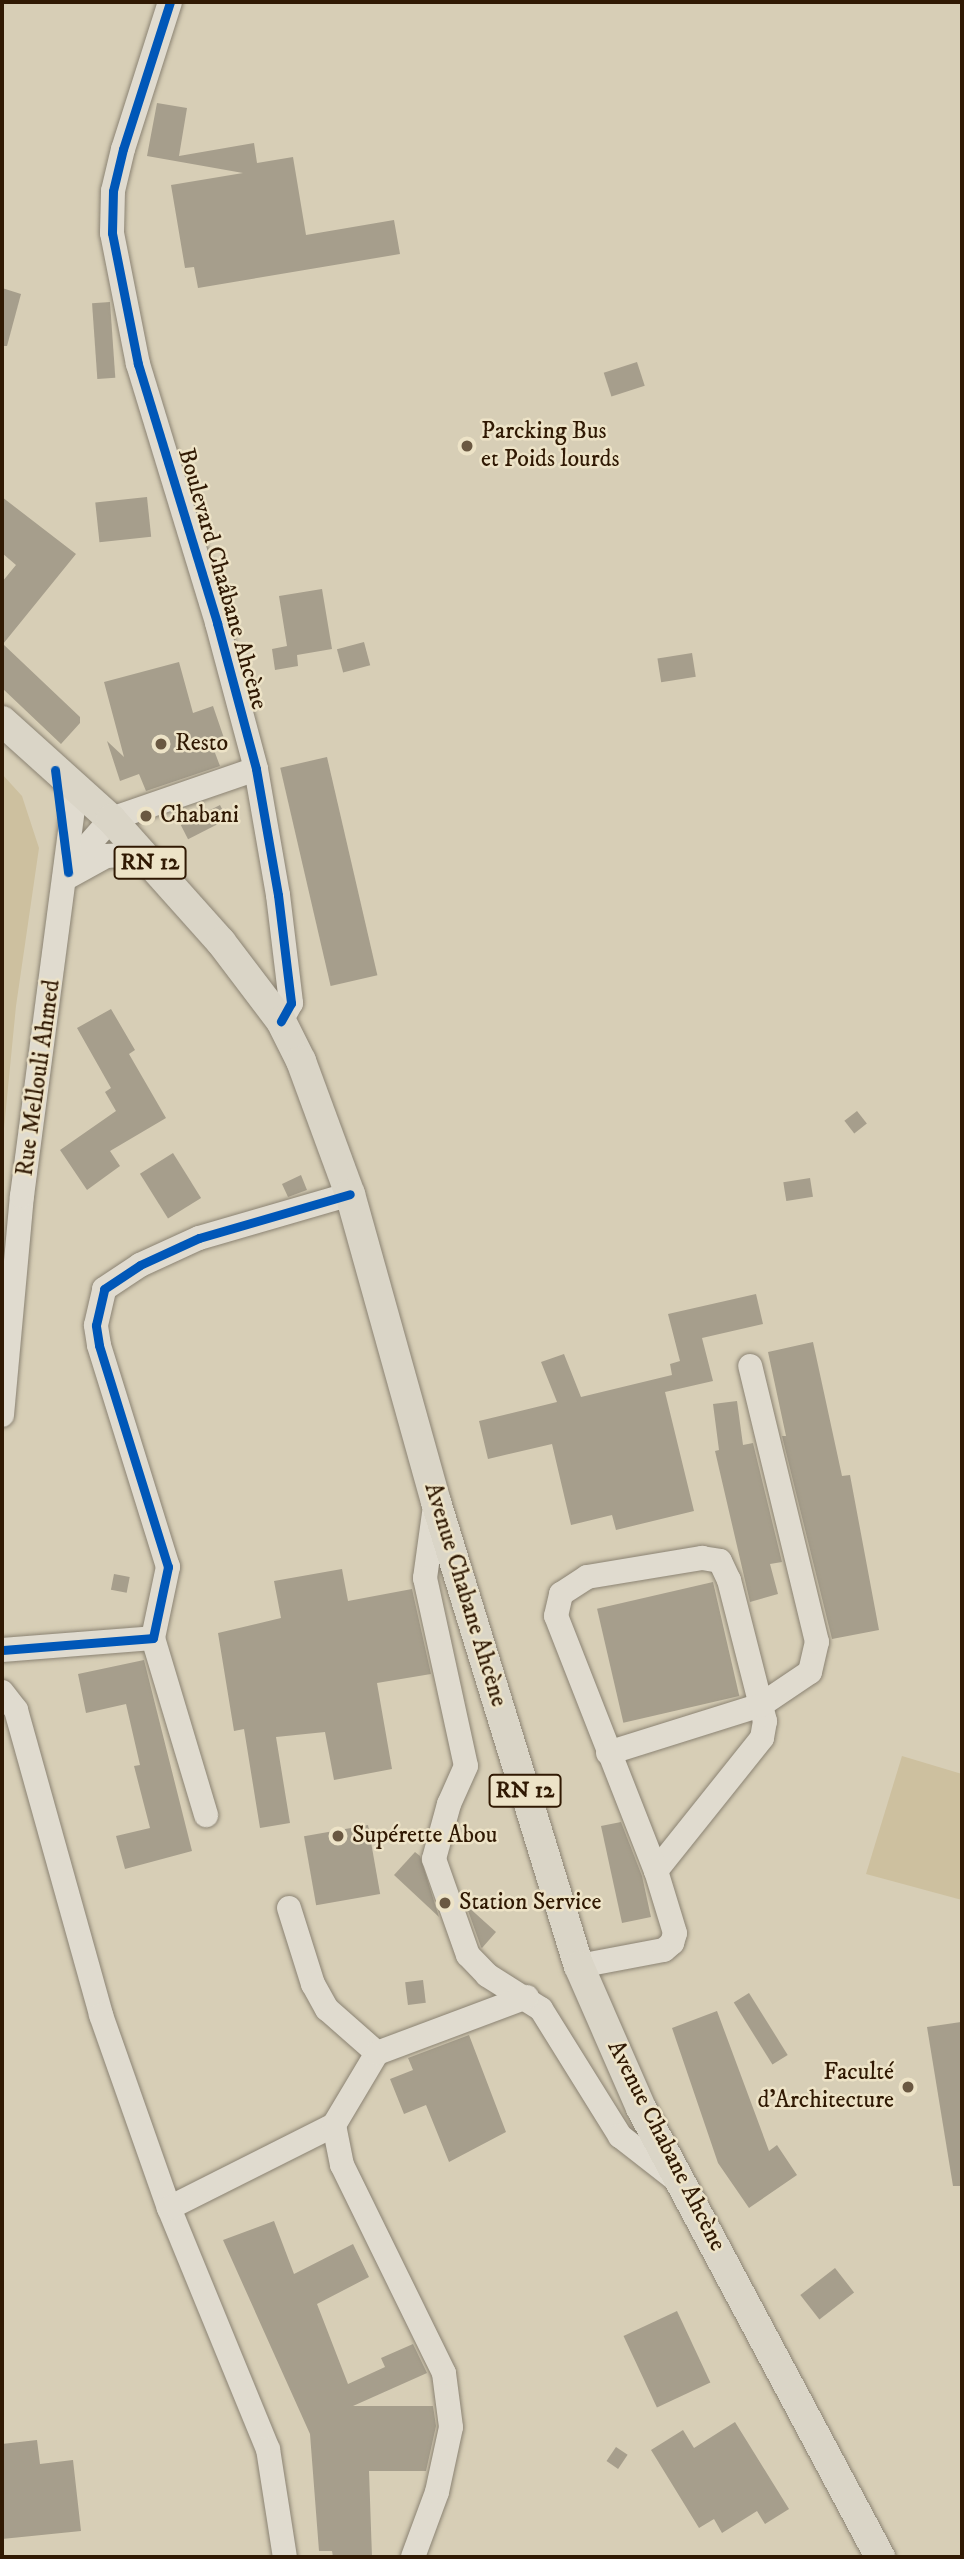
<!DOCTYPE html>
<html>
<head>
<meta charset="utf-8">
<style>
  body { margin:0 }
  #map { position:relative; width:964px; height:2559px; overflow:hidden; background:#d7ceb6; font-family:"IM FELL DW Pica",serif }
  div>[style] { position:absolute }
  .green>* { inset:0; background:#cdc09f }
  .building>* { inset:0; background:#a69e8c; transform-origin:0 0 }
  .roads { filter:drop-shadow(0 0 2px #8b8373) drop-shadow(0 0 2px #8b8373) }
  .minor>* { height:24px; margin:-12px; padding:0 12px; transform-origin:12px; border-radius:12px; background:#e0dbcf }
  .major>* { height:30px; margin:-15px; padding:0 15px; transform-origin:15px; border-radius:15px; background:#dad5c7 }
  .cycleway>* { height:9px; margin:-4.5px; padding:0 4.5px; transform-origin:4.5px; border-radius:4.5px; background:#0057b8 }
  .dots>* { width:19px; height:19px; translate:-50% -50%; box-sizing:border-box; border:4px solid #ede3c7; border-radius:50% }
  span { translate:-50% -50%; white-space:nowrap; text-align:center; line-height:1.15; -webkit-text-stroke:5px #ede3c7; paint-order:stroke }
  .shield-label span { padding:2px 5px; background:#ede3c7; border:2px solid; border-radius:5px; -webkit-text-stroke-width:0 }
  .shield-label { font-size:23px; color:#301903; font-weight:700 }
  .poi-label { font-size:24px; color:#301903 }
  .left { translate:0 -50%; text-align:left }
  .right { translate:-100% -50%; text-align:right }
  .street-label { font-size:24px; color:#301903 }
  .frame { position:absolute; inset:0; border:4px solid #301903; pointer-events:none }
</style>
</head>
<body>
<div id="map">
  <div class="green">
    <i style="clip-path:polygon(2px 774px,22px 796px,39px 848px,16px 1006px,2px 1149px)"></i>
    <i style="clip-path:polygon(902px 1756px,962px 1774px,962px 1900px,866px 1874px)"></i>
  </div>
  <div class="building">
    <i style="clip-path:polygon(157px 103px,187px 108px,179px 156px,254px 143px,257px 163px,293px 157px,306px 235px,394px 220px,400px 254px,198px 288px,194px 267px,185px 268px,171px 185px,243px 173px,147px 156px)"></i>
    <i style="clip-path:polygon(2px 288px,21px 294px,7px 346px,2px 346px)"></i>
    <i style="left:110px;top:302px;width:76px;height:18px;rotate:86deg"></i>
    <i style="left:637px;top:362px;width:25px;height:35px;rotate:72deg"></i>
    <i style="clip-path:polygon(2px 497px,76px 554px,3px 644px,80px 717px,80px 723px,61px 744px,2px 688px,2px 582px,16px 565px,2px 553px)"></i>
    <i style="left:147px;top:497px;width:40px;height:52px;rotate:84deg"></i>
    <i style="clip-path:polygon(322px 589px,332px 649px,297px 655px,298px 666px,275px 670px,272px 649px,287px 646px,279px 596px)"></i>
    <i style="left:364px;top:642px;width:24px;height:28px;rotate:75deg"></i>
    <i style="left:692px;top:653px;width:24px;height:35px;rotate:81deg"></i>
    <i style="clip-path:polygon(179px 662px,193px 713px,213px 706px,225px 741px,212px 745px,220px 766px,146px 791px,139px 774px,120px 781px,107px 741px,124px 757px,104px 682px)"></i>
    <i style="left:327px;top:757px;width:224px;height:48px;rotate:77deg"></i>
    <i style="left:220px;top:805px;width:16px;height:44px;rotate:63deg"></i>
    <i style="clip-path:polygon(111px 1009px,135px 1050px,129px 1054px,166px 1118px,110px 1151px,120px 1166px,87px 1190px,60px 1150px,116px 1111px,105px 1092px,111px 1088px,77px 1028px)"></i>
    <i style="left:857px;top:1111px;width:16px;height:16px;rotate:52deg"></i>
    <i style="left:173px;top:1153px;width:53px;height:39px;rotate:58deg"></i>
    <i style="clip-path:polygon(301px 1175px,307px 1190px,288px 1197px,282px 1184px)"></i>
    <i style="left:810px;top:1178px;width:19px;height:27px;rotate:81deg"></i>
    <i style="clip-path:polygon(756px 1294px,763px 1324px,702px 1338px,713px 1381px,665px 1392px,694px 1511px,616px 1530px,612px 1515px,571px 1525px,552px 1444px,488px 1459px,479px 1421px,557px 1402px,541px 1362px,564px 1354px,581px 1397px,672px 1375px,670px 1364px,680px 1361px,668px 1314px)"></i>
    <i style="clip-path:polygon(813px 1342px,842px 1476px,850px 1475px,879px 1630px,832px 1639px,782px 1436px,786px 1436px,768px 1352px)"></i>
    <i style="clip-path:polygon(737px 1401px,743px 1445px,753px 1443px,782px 1562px,770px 1564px,778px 1594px,750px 1602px,715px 1451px,719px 1450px,713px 1404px)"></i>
    <i style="clip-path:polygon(342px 1569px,348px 1601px,412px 1589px,431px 1674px,377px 1683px,392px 1769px,334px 1780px,325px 1732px,276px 1737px,290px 1823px,260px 1828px,244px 1729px,234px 1731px,218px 1633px,281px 1618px,274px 1581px)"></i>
    <i style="left:114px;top:1574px;width:16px;height:16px;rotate:11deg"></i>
    <i style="left:713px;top:1582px;width:117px;height:119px;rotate:77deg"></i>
    <i style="clip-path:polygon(144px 1660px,192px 1851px,125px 1869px,116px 1836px,150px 1828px,134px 1766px,140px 1765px,126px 1704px,86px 1713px,78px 1674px)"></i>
    <i style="clip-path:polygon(621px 1822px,642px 1876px,651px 1917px,622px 1923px,601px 1826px)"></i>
    <i style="left:368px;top:1825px;width:70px;height:65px;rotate:80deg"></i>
    <i style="clip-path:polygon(415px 1852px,420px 1856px,439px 1917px,394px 1875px)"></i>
    <i style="clip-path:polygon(466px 1905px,496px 1932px,482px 1948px,481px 1947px)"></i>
    <i style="left:423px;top:1980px;width:23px;height:18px;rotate:83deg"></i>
    <i style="left:749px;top:1993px;width:73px;height:18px;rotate:58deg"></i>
    <i style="clip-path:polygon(717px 2011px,769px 2151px,777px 2145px,797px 2175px,749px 2208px,718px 2163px,672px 2028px)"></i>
    <i style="clip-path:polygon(961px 2022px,962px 2186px,953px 2186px,927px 2027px)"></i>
    <i style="clip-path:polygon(469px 2035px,506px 2132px,449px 2162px,426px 2105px,404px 2114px,390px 2079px,413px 2070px,408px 2058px)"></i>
    <i style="clip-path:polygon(274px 2221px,294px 2274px,353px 2244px,369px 2277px,317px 2304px,348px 2384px,385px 2367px,381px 2358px,413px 2344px,427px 2373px,353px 2406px,433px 2406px,436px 2426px,426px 2471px,369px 2471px,372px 2557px,333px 2557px,332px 2551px,319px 2551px,310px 2434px,223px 2240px)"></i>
    <i style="left:835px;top:2268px;width:31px;height:44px;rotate:52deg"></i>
    <i style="left:677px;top:2311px;width:79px;height:59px;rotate:65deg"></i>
    <i style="clip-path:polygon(735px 2422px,789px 2509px,765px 2524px,757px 2511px,722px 2533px,714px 2519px,699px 2528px,651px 2450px,683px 2430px,694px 2448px)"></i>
    <i style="clip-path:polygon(37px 2440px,40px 2464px,73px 2460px,81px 2531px,2px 2539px,2px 2444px)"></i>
    <i style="left:616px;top:2447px;width:14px;height:17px;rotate:34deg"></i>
  </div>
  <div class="roads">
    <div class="minor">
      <i style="left:170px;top:2px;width:154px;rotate:107.7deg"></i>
      <i style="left:123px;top:149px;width:43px;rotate:103.4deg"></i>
      <i style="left:113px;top:191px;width:42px;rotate:91.4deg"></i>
      <i style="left:112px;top:233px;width:134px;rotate:78.8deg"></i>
      <i style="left:138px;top:364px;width:271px;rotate:73deg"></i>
      <i style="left:217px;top:623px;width:151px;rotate:75deg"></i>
      <i style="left:256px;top:769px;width:128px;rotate:80.1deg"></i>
      <i style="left:278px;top:895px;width:109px;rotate:83.1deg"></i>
      <i style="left:291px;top:1003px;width:21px;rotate:119deg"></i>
      <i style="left:69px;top:867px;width:64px;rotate:-48.8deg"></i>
      <i style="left:111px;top:819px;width:153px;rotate:-19deg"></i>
      <i style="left:68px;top:877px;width:43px;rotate:-28.9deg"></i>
      <i style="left:106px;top:856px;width:36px;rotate:-3deg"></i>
      <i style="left:2px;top:1415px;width:220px;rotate:-84.8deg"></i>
      <i style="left:22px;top:1196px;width:412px;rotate:-82.5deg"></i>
      <i style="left:435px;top:1506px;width:73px;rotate:97.9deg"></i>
      <i style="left:425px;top:1578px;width:192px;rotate:77.7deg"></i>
      <i style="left:466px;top:1766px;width:42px;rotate:114.1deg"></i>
      <i style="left:449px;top:1804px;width:57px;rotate:105.3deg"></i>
      <i style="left:434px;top:1859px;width:102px;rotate:70.5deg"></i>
      <i style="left:468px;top:1955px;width:28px;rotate:46deg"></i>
      <i style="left:487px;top:1975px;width:64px;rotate:32.2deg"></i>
      <i style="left:541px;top:2009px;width:150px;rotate:58.1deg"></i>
      <i style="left:620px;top:2136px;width:75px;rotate:37.9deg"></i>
      <i style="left:702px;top:1558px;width:18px;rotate:9deg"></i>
      <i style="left:720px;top:1561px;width:21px;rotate:65deg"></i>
      <i style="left:729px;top:1580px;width:146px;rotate:75.7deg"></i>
      <i style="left:765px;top:1721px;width:17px;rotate:100deg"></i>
      <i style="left:762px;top:1738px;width:170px;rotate:128.6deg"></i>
      <i style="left:656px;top:1871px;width:274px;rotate:-111.4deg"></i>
      <i style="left:556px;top:1616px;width:23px;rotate:-77deg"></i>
      <i style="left:561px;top:1594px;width:31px;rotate:-33deg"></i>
      <i style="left:587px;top:1577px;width:117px;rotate:-9.4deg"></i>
      <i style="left:153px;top:1638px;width:185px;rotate:73.3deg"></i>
      <i style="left:2px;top:1650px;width:151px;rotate:-4.5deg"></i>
      <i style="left:153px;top:1638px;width:73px;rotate:-78.1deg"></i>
      <i style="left:168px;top:1567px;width:232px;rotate:-107.3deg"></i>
      <i style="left:99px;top:1345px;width:20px;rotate:-99deg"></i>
      <i style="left:96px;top:1325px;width:37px;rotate:-77deg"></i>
      <i style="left:104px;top:1289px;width:43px;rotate:-33.7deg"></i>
      <i style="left:140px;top:1265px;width:65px;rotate:-24.6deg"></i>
      <i style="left:199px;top:1238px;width:157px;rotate:-16.2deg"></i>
      <i style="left:2px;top:1692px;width:23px;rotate:52deg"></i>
      <i style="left:16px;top:1710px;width:317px;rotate:74.4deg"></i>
      <i style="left:101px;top:2015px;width:205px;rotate:70.6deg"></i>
      <i style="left:169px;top:2208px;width:261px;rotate:67.7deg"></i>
      <i style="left:268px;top:2449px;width:109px;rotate:81.1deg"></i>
      <i style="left:608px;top:1753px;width:160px;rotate:-17.4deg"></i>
      <i style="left:761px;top:1705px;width:59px;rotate:-34deg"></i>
      <i style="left:810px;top:1672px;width:31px;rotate:-77deg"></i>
      <i style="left:817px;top:1642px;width:284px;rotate:-103.6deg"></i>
      <i style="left:289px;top:1908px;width:80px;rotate:72.5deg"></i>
      <i style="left:313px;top:1984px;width:29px;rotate:61deg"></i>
      <i style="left:327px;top:2009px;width:67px;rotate:41.3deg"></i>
      <i style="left:579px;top:1966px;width:86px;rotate:-10.7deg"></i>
      <i style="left:664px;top:1950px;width:11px;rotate:-41deg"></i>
      <i style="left:672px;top:1943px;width:10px;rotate:-73deg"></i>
      <i style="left:675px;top:1933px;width:65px;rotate:-107deg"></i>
      <i style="left:169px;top:2208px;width:185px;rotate:-26.7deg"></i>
      <i style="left:413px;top:2557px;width:69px;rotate:-69.7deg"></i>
      <i style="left:437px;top:2492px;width:66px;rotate:-77.8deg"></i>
      <i style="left:451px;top:2427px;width:54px;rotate:-97.4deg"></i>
      <i style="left:444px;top:2373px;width:232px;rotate:-116.1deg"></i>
      <i style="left:342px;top:2165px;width:41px;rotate:-101.3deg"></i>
      <i style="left:334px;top:2125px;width:84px;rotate:-59.2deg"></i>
      <i style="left:377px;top:2053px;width:160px;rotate:-20.5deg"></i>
    </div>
    <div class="major">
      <i style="left:2px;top:721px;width:147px;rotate:42deg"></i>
      <i style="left:111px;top:819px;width:165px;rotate:48.2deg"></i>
      <i style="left:221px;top:942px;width:99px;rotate:52.8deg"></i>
      <i style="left:281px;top:1021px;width:45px;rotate:63.4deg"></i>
      <i style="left:301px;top:1061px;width:142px;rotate:69.8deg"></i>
      <i style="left:350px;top:1194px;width:320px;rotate:74.4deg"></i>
      <i style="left:436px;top:1502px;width:486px;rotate:72.9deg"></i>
      <i style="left:579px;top:1966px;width:155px;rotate:66.4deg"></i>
      <i style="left:641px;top:2108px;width:509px;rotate:61.97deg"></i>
    </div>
  </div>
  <div class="cycleway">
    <i style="left:170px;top:2px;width:154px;rotate:107.7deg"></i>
    <i style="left:123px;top:149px;width:43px;rotate:103.4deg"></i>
    <i style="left:113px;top:191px;width:42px;rotate:91.4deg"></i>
    <i style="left:112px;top:233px;width:134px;rotate:78.8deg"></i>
    <i style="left:138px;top:364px;width:271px;rotate:73deg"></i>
    <i style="left:217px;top:623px;width:151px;rotate:75deg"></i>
    <i style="left:256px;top:769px;width:128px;rotate:80.1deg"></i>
    <i style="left:278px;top:895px;width:109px;rotate:83.1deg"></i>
    <i style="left:291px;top:1003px;width:21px;rotate:119deg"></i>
    <i style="left:55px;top:770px;width:103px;rotate:82.7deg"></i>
    <i style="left:2px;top:1650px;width:151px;rotate:-4.5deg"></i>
    <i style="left:153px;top:1638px;width:73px;rotate:-78.1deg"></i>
    <i style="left:168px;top:1567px;width:232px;rotate:-107.3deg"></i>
    <i style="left:99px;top:1345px;width:20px;rotate:-99deg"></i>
    <i style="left:96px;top:1325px;width:37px;rotate:-77deg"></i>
    <i style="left:104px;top:1289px;width:43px;rotate:-33.7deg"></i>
    <i style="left:140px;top:1265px;width:65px;rotate:-24.6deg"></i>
    <i style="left:199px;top:1238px;width:157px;rotate:-16.2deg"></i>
  </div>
  <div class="dots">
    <i style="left:467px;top:446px;background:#6a5842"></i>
    <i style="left:161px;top:744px;background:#6a5842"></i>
    <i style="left:146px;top:816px;background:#6a5842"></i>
    <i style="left:338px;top:1836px;background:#6a5842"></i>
    <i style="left:445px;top:1903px;background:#6a5842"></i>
    <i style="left:908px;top:2087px;background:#6a5842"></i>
  </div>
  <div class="shield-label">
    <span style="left:150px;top:863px">RN 12</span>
    <span style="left:525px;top:1791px">RN 12</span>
  </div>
  <div class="poi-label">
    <span class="left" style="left:481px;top:446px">Parcking Bus<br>et Poids lourds</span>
    <span class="left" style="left:175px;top:744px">Resto</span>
    <span class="left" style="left:160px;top:816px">Chabani</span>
    <span class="left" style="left:352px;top:1836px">Supérette Abou</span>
    <span class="left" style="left:459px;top:1903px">Station Service</span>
    <span class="right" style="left:894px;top:2087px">Faculté<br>d'Architecture</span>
  </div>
  <div class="street-label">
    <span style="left:222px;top:579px;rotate:74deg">Boulevard Chaâbane Ahcène</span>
    <span style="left:39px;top:1078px;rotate:-82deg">Rue Mellouli Ahmed</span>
    <span style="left:465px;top:1595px;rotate:73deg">Avenue Chabane Ahcène</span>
    <span style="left:666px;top:2146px;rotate:63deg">Avenue Chabane Ahcène</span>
  </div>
  <div class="frame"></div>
</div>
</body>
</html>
